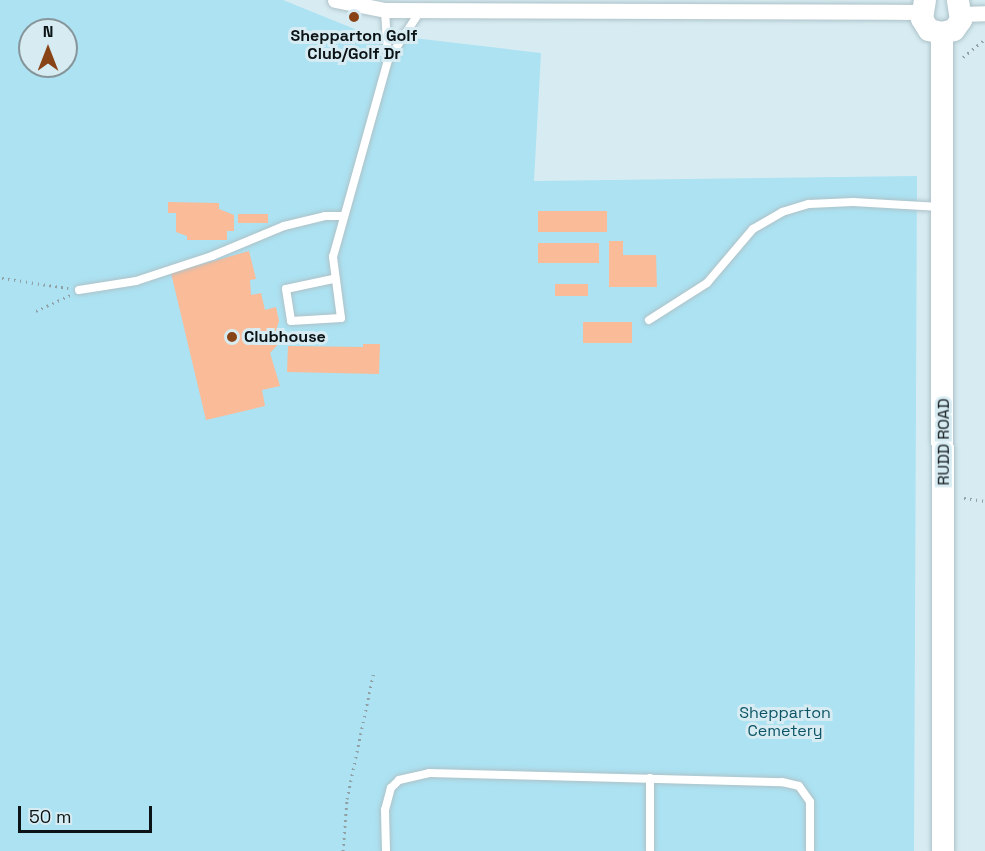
<!DOCTYPE html>
<html>
<head>
<meta charset="utf-8">
<style>
  body { margin:0 }
  #map { position:relative; width:985px; height:851px; overflow:hidden; background:#d7ecf2; font-family:"Space Grotesk",sans-serif }
  div>[style] { position:absolute }
  .green>* { inset:0; background:#ace2f2 }
  .building>* { inset:0; background:#fabb98; transform-origin:0 0 }
  .path>* { height:3px; margin-top:-1.5px; transform-origin:0; background:repeating-linear-gradient(90deg,#90a0a5 0 1.5px,transparent 0 6px) }
  .roads { filter:drop-shadow(0 0 2px #adc2c8) drop-shadow(0 0 2px #adc2c8) }
  .lane>* { height:8px; margin:-4px; padding:0 4px; transform-origin:4px; border-radius:4px; background:#fff }
  .street>* { height:15px; margin:-7.5px; padding:0 7.5px; transform-origin:7.5px; border-radius:7.5px; background:#fff }
  .secondary>* { height:22px; margin:-11px; padding:0 11px; transform-origin:11px; border-radius:11px; background:#fff }
  .dots>* { width:16px; height:16px; translate:-50% -50%; box-sizing:border-box; border:3px solid #d7ecf2; border-radius:50% }
  span { translate:-50% -50%; white-space:nowrap; text-align:center; line-height:1.15; -webkit-text-stroke:6px #d7ecf2; paint-order:stroke }
  .poi-label { font-size:16px; color:#0c1316; font-weight:700 }
  .left { translate:0 -50%; text-align:left }
  .street-label { font-size:16px; color:#0c1316 }
  .park-label { font-size:16px; color:#0c5465 }
  .north { position:absolute; left:18px; top:18px; width:60px; height:60px; box-sizing:border-box; background:#d7ecf2; border:2px solid #86959a; border-radius:50%; rotate:0deg; font-size:16px; font-weight:700; line-height:24px; text-align:center; color:#0c1316 }
  .north::after { content:''; display:block; margin:auto; width:21px; height:27px; background:#884417; clip-path:polygon(50% 0,100% 100%,50% 72%,0 100%) }
  .scale { position:absolute; left:18px; top:806px; width:134px; height:27px; box-sizing:border-box; border:3px solid #0c1316; border-top:0; padding-left:8px; font-size:18px; line-height:21px; white-space:nowrap; color:#0c1316; -webkit-text-stroke:4px #d7ecf2; paint-order:stroke }
</style>
</head>
<body>
<div id="map">
  <div class="green">
    <i style="clip-path:polygon(evenodd,0 0,283px 0,362px 32px,541px 53px,534px 181px,917px 176px,914px 851px,0 851px,0 0,30px 30px,66px 30px,66px 66px,30px 66px,30px 30px)"></i>
  </div>
  <div class="building">
    <i style="clip-path:polygon(168px 202px,219px 203px,219px 209px,234px 215px,234px 231px,227px 231px,227px 240px,187px 240px,187px 236px,176px 232px,176px 213px,168px 213px)"></i>
    <i style="left:538px;top:211px;width:69px;height:21px"></i>
    <i style="left:268px;top:214px;width:9px;height:30px;rotate:90deg"></i>
    <i style="clip-path:polygon(609px 241px,623px 241px,623px 255px,656px 255px,657px 287px,609px 287px)"></i>
    <i style="left:599px;top:243px;width:20px;height:61px;rotate:90deg"></i>
    <i style="clip-path:polygon(249px 251px,256px 279px,250px 280px,251px 295px,261px 293px,265px 310px,276px 307px,279px 321px,275px 334px,281px 341px,270px 353px,280px 386px,262px 390px,265px 406px,206px 420px,171px 273px)"></i>
    <i style="left:555px;top:284px;width:33px;height:12px"></i>
    <i style="left:632px;top:322px;width:21px;height:49px;rotate:90deg"></i>
    <i style="clip-path:polygon(363px 344px,380px 344px,379px 374px,287px 372px,288px 346px,363px 347px)"></i>
  </div>
  <div class="path">
    <i style="left:963px;top:57px;width:28px;rotate:-39deg"></i>
    <i style="left:2px;top:278px;width:67px;rotate:8.6deg"></i>
    <i style="left:36px;top:311px;width:38px;rotate:-25deg"></i>
    <i style="left:964px;top:498px;width:21px;rotate:8deg"></i>
    <i style="left:343px;top:851px;width:52px;rotate:-85.6deg"></i>
    <i style="left:347px;top:799px;width:131px;rotate:-78.1deg"></i>
  </div>
  <div class="roads">
    <div class="lane">
      <i style="left:385px;top:10px;width:50px;rotate:86.6deg"></i>
      <i style="left:333px;top:279px;width:48px;rotate:168deg"></i>
      <i style="left:286px;top:289px;width:32px;rotate:81deg"></i>
      <i style="left:291px;top:321px;width:50px;rotate:-3.4deg"></i>
      <i style="left:341px;top:318px;width:62px;rotate:-97.5deg"></i>
      <i style="left:333px;top:257px;width:205px;rotate:-74.4deg"></i>
      <i style="left:388px;top:60px;width:60px;rotate:-56.6deg"></i>
      <i style="left:79px;top:290px;width:58px;rotate:-9deg"></i>
      <i style="left:136px;top:281px;width:80px;rotate:-18.2deg"></i>
      <i style="left:212px;top:256px;width:78px;rotate:-22.6deg"></i>
      <i style="left:284px;top:226px;width:42px;rotate:-13.7deg"></i>
      <i style="left:325px;top:216px;width:18px"></i>
      <i style="left:649px;top:320px;width:69px;rotate:-32.5deg"></i>
      <i style="left:707px;top:283px;width:71px;rotate:-49.6deg"></i>
      <i style="left:753px;top:229px;width:34px;rotate:-30deg"></i>
      <i style="left:782px;top:212px;width:28px;rotate:-17deg"></i>
      <i style="left:809px;top:204px;width:44px;rotate:-2.6deg"></i>
      <i style="left:853px;top:202px;width:87px;rotate:3.3deg"></i>
      <i style="left:650px;top:778px;width:73px;rotate:90deg"></i>
      <i style="left:386px;top:851px;width:41px;rotate:-91.4deg"></i>
      <i style="left:385px;top:810px;width:23px;rotate:-75deg"></i>
      <i style="left:391px;top:788px;width:11px;rotate:-45deg"></i>
      <i style="left:399px;top:780px;width:31px;rotate:-13deg"></i>
      <i style="left:429px;top:773px;width:353px;rotate:1.5deg"></i>
      <i style="left:782px;top:782px;width:17px;rotate:13deg"></i>
      <i style="left:799px;top:786px;width:19px;rotate:55deg"></i>
      <i style="left:810px;top:802px;width:49px;rotate:90deg"></i>
    </div>
    <div class="street">
      <i style="left:335px;top:0;width:51px;rotate:11.3deg"></i>
      <i style="left:385px;top:10px;width:535px;rotate:0.21deg"></i>
      <i style="left:962px;top:14px;width:23px;rotate:-2deg"></i>
    </div>
    <div class="secondary">
      <i style="left:925px;top:0;width:19px;rotate:99deg"></i>
      <i style="left:922px;top:19px;width:13px;rotate:58deg"></i>
      <i style="left:929px;top:30px;width:13px;rotate:13deg"></i>
      <i style="left:942px;top:33px;width:12px;rotate:-14deg"></i>
      <i style="left:954px;top:30px;width:12px;rotate:-55deg"></i>
      <i style="left:961px;top:20px;width:20px;rotate:-99deg"></i>
      <i style="left:942px;top:33px;width:818px;rotate:89.93deg"></i>
    </div>
  </div>
  <div class="dots">
    <i style="left:354px;top:17px;background:#884417"></i>
    <i style="left:232px;top:337px;background:#884417"></i>
  </div>
  <div class="poi-label">
    <span style="left:354px;top:45px">Shepparton Golf<br>Club/Golf Dr</span>
    <span class="left" style="left:244px;top:337px">Clubhouse</span>
  </div>
  <div class="street-label">
    <span style="left:944px;top:442px;rotate:-90deg">RUDD ROAD</span>
  </div>
  <div class="park-label">
    <span style="left:785px;top:722px">Shepparton<br>Cemetery</span>
  </div>
  <div class="north">N</div>
  <div class="scale">50 m</div>
</div>
</body>
</html>
